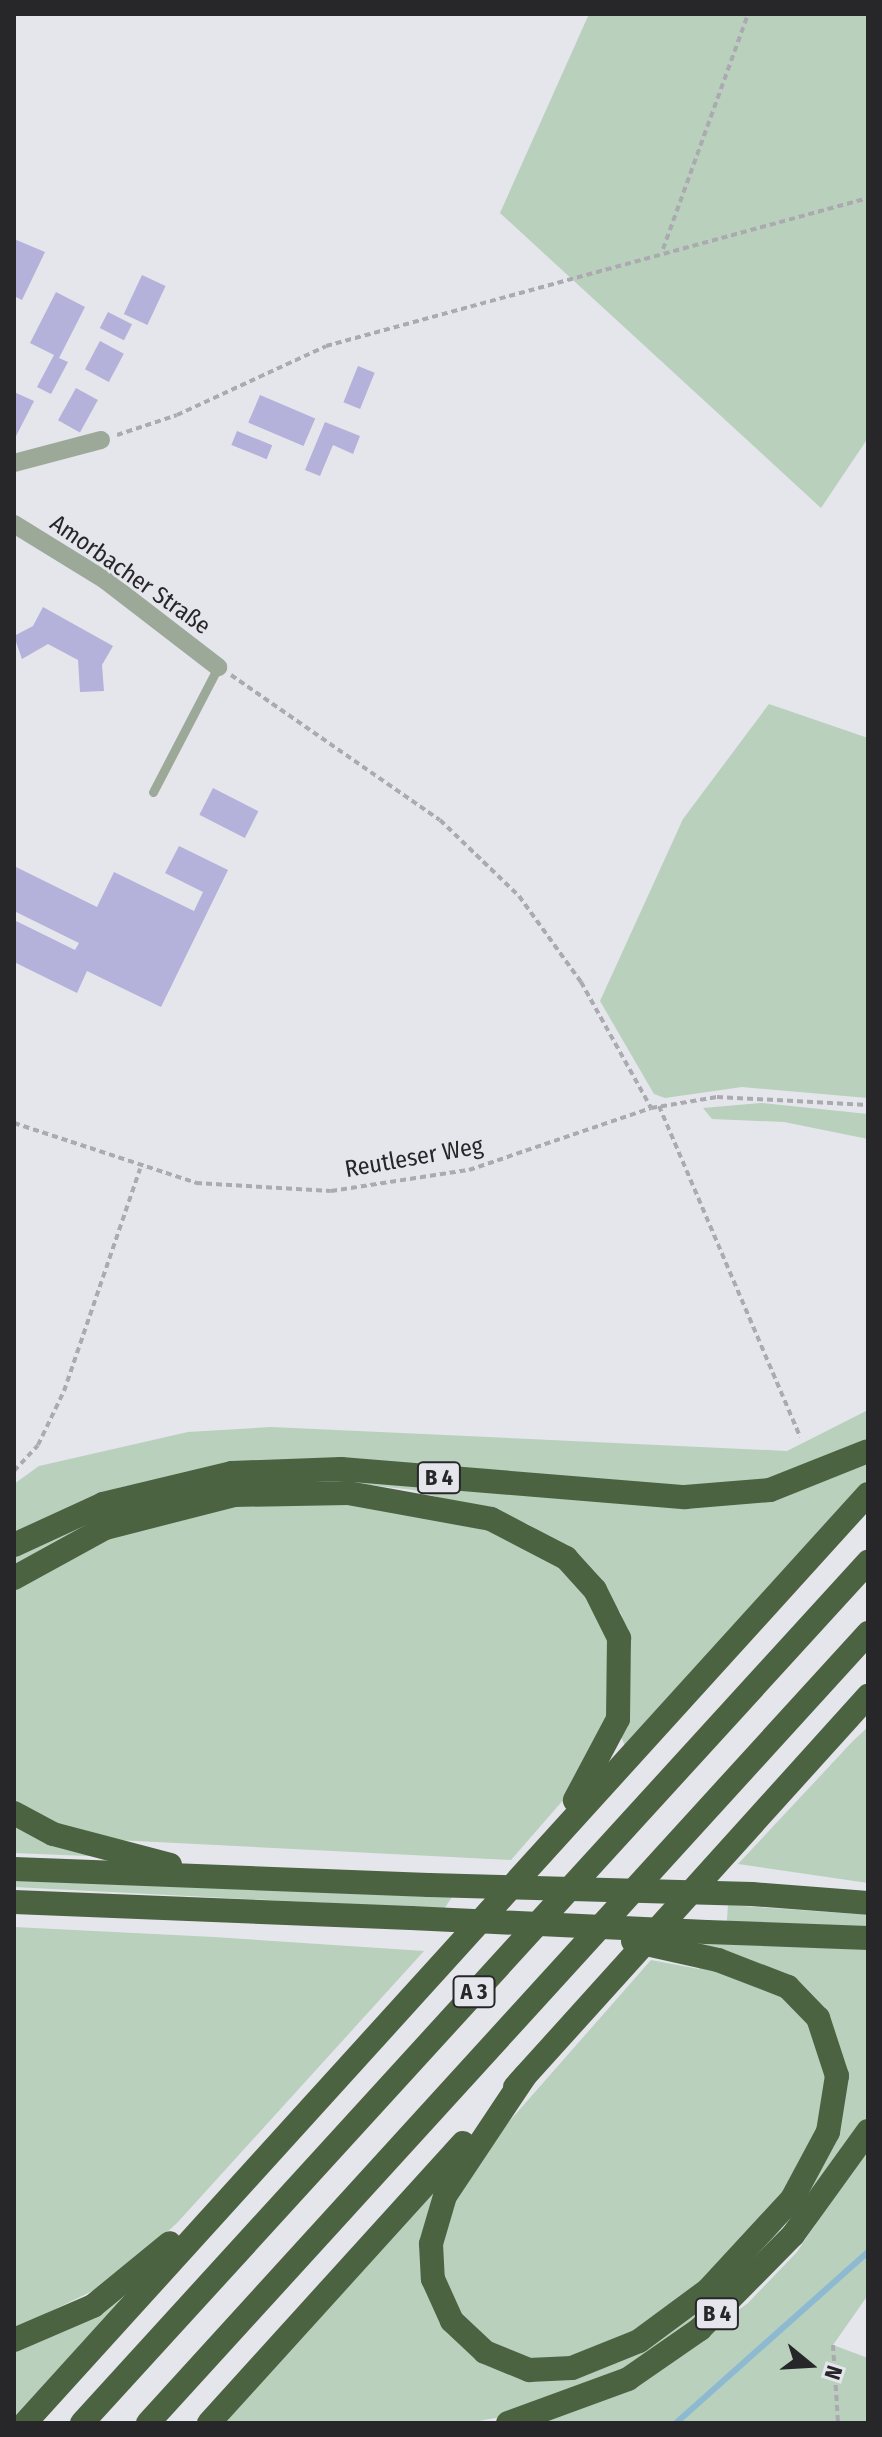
<!DOCTYPE html>
<html>
<head>
<meta charset="utf-8">
<style>
  body { margin:0 }
  #map { position:relative; width:882px; height:2437px; overflow:hidden; background:#e5e5ec; font-family:"Fira Sans Condensed",sans-serif }
  div>[style] { position:absolute }
  .green>* { inset:0; background:#b8d0bc; transform-origin:0 0 }
  .stream>* { height:6px; margin:-3px; padding:0 3px; transform-origin:3px; border-radius:3px; background:#8dbad1 }
  .building>* { inset:0; background:#b4b1da; transform-origin:0 0 }
  .path>* { height:4px; margin-top:-2px; transform-origin:0; background:repeating-linear-gradient(90deg,#aaaab0 0 6px,transparent 0 10px) }
  .lane>* { height:9px; margin:-4.5px; padding:0 4.5px; transform-origin:4.5px; border-radius:4.5px; background:#9da998 }
  .street>* { height:18px; margin:-9px; padding:0 9px; transform-origin:9px; border-radius:9px; background:#9da998 }
  .highway>* { height:24px; margin:-12px; padding:0 12px; transform-origin:12px; border-radius:12px; background:#4c6342 }
  .highway-bridge>* { height:24px; margin:-12px; padding:0 12px; transform-origin:12px; border-radius:12px; background:#4c6342 }
  span { translate:-50% -50%; white-space:nowrap; text-align:center; line-height:1.15; -webkit-text-stroke:6px #e5e5ec; paint-order:stroke }
  .shield-label span { padding:2px 6px; background:#e5e5ec; border:2px solid; border-radius:6px; -webkit-text-stroke-width:0 }
  .shield-label { font-size:22px; color:#27272a; font-weight:700 }
  .street-label { font-size:24px; color:#27272a }
  .frame { position:absolute; inset:0; border:16px solid #27272a; pointer-events:none }
  .north { position:absolute; left:770px; top:2325px; width:80px; height:80px; -webkit-text-stroke:6px #e5e5ec; paint-order:stroke; rotate:108deg; font-size:22px; font-weight:700; line-height:32px; text-align:center; color:#27272a }
  .north::after { content:''; display:block; margin:auto; width:28px; height:36px; background:#27272a; clip-path:polygon(50% 0,100% 100%,50% 72%,0 100%) }
</style>
</head>
<body>
<div id="map">
  <div class="green">
    <i style="clip-path:polygon(589px 14px,868px 14px,868px 438px,821px 508px,500px 213px)"></i>
    <i style="clip-path:polygon(769px 704px,868px 738px,868px 1098px,742px 1087px,665px 1098px,654px 1094px,600px 1001px,683px 819px)"></i>
    <i style="clip-path:polygon(761px 1103px,868px 1114px,868px 1139px,784px 1122px,712px 1119px,703px 1108px)"></i>
    <i style="clip-path:polygon(868px 1410px,868px 1438px,767px 1481px,680px 1487px,220px 1466px,118px 1488px,14px 1535px,14px 1484px,39px 1466px,188px 1432px,271px 1427px,787px 1451px)"></i>
    <i style="clip-path:polygon(868px 1458px,868px 1483px,627px 1750px,621px 1737px,631px 1653px,621px 1613px,582px 1561px,528px 1524px,414px 1490px,315px 1479px,250px 1482px,111px 1514px,14px 1565px,14px 1554px,85px 1518px,209px 1484px,300px 1476px,713px 1504px,798px 1491px)"></i>
    <i style="clip-path:polygon(243px 1502px,367px 1502px,518px 1538px,575px 1577px,614px 1648px,610px 1717px,578px 1783px,511px 1860px,116px 1840px,45px 1821px,14px 1799px,14px 1588px,107px 1533px)"></i>
    <i style="clip-path:polygon(868px 1727px,868px 1883px,738px 1864px,852px 1742px)"></i>
    <i style="clip-path:polygon(14px 1819px,113px 1857px,14px 1853px)"></i>
    <i style="clip-path:polygon(14px 1877px,452px 1897px,444px 1909px,14px 1887px)"></i>
    <i style="left:728px;top:1905px;width:140px;height:18px;rotate:4deg"></i>
    <i style="clip-path:polygon(14px 1927px,214px 1937px,424px 1951px,177px 2223px,113px 2281px,14px 2329px)"></i>
    <i style="clip-path:polygon(668px 1939px,868px 1950px,868px 2117px,731px 2292px,631px 2366px,507px 2416px,467px 2423px,217px 2423px,466px 2147px,428px 2290px,518px 2375px,694px 2312px,842px 2116px,791px 1978px,735px 1954px)"></i>
    <i style="clip-path:polygon(651px 1960px,699px 1969px,701px 1961px,775px 1987px,815px 2025px,830px 2100px,792px 2186px,704px 2282px,616px 2345px,545px 2363px,478px 2337px,448px 2297px,441px 2254px,448px 2209px,485px 2149px)"></i>
    <i style="clip-path:polygon(868px 2146px,868px 2295px,833px 2345px,868px 2358px,868px 2423px,539px 2423px,649px 2375px,748px 2303px,797px 2252px)"></i>
    <i style="clip-path:polygon(118px 2297px,123px 2299px,14px 2420px,14px 2348px,65px 2331px)"></i>
  </div>
  <div class="stream">
    <i style="left:676px;top:2423px;width:257px;rotate:-41.7deg"></i>
  </div>
  <div class="building">
    <i style="clip-path:polygon(14px 239px,45px 252px,22px 300px,14px 296px)"></i>
    <i style="left:142px;top:275px;width:26px;height:43px;rotate:25deg"></i>
    <i style="clip-path:polygon(56px 292px,85px 307px,59px 358px,68px 362px,51px 394px,37px 387px,54px 355px,30px 343px)"></i>
    <i style="left:108px;top:312px;width:27px;height:18px;rotate:27deg"></i>
    <i style="left:100px;top:341px;width:27px;height:32px;rotate:28deg"></i>
    <i style="left:358px;top:366px;width:18px;height:39px;rotate:22deg"></i>
    <i style="left:76px;top:388px;width:25px;height:37px;rotate:29deg"></i>
    <i style="clip-path:polygon(14px 392px,34px 401px,14px 440px)"></i>
    <i style="left:260px;top:395px;width:60px;height:30px;rotate:23deg"></i>
    <i style="clip-path:polygon(325px 422px,360px 436px,353px 454px,333px 445px,320px 476px,305px 470px)"></i>
    <i style="left:237px;top:431px;width:38px;height:15px;rotate:22deg"></i>
    <i style="clip-path:polygon(43px 607px,113px 646px,102px 665px,104px 691px,80px 692px,78px 660px,48px 644px,22px 659px,14px 636px,33px 626px)"></i>
    <i style="left:213px;top:788px;width:51px;height:30px;rotate:27deg"></i>
    <i style="clip-path:polygon(179px 846px,228px 870px,161px 1007px,87px 971px,77px 993px,14px 962px,14px 920px,75px 950px,79px 943px,14px 911px,14px 866px,97px 907px,114px 872px,194px 911px,203px 892px,165px 873px)"></i>
  </div>
  <div class="path">
    <i style="left:663px;top:249px;width:250px;rotate:-70.1deg"></i>
    <i style="left:117px;top:435px;width:63px;rotate:-18.4deg"></i>
    <i style="left:177px;top:415px;width:164px;rotate:-24.8deg"></i>
    <i style="left:326px;top:346px;width:562px;rotate:-15.27deg"></i>
    <i style="left:231px;top:675px;width:254px;rotate:34.8deg"></i>
    <i style="left:440px;top:820px;width:110px;rotate:43.9deg"></i>
    <i style="left:519px;top:896px;width:106px;rotate:54.2deg"></i>
    <i style="left:581px;top:982px;width:144px;rotate:60.9deg"></i>
    <i style="left:659px;top:1106px;width:360px;rotate:66.9deg"></i>
    <i style="left:14px;top:1123px;width:192px;rotate:18.2deg"></i>
    <i style="left:196px;top:1183px;width:135px;rotate:3.4deg"></i>
    <i style="left:331px;top:1191px;width:140px;rotate:-8.7deg"></i>
    <i style="left:469px;top:1170px;width:192px;rotate:-18.8deg"></i>
    <i style="left:651px;top:1108px;width:67px;rotate:-9.5deg"></i>
    <i style="left:717px;top:1097px;width:151px;rotate:3deg"></i>
    <i style="left:14px;top:1471px;width:35px;rotate:-47deg"></i>
    <i style="left:38px;top:1445px;width:60px;rotate:-64.3deg"></i>
    <i style="left:64px;top:1391px;width:235px;rotate:-71.1deg"></i>
    <i style="left:833px;top:2345px;width:78px;rotate:86.3deg"></i>
  </div>
  <div class="lane">
    <i style="left:153px;top:792px;width:141px;rotate:-62.5deg"></i>
  </div>
  <div class="street">
    <i style="left:14px;top:463px;width:90px;rotate:-14.8deg"></i>
    <i style="left:14px;top:524px;width:107px;rotate:31.6deg"></i>
    <i style="left:105px;top:580px;width:143px;rotate:37.6deg"></i>
  </div>
  <div class="highway">
    <i style="left:14px;top:1545px;width:98px;rotate:-24.7deg"></i>
    <i style="left:103px;top:1504px;width:133px;rotate:-13.5deg"></i>
    <i style="left:232px;top:1473px;width:109px;rotate:-2.1deg"></i>
    <i style="left:341px;top:1469px;width:345px;rotate:4.7deg"></i>
    <i style="left:685px;top:1497px;width:85px;rotate:-4.7deg"></i>
    <i style="left:770px;top:1490px;width:105px;rotate:-21.7deg"></i>
    <i style="left:14px;top:1578px;width:104px;rotate:-28.8deg"></i>
    <i style="left:105px;top:1528px;width:133px;rotate:-14.3deg"></i>
    <i style="left:234px;top:1495px;width:114px;rotate:-1deg"></i>
    <i style="left:348px;top:1493px;width:145px;rotate:10.3deg"></i>
    <i style="left:491px;top:1519px;width:85px;rotate:27.5deg"></i>
    <i style="left:566px;top:1558px;width:43px;rotate:47.8deg"></i>
    <i style="left:595px;top:1590px;width:54px;rotate:63.4deg"></i>
    <i style="left:619px;top:1638px;width:81px;rotate:90.7deg"></i>
    <i style="left:618px;top:1719px;width:92px;rotate:118deg"></i>
    <i style="left:14px;top:1813px;width:44px;rotate:28.3deg"></i>
    <i style="left:53px;top:1834px;width:121px;rotate:14.8deg"></i>
    <i style="left:14px;top:1869px;width:415px;rotate:2.2deg"></i>
    <i style="left:752px;top:1894px;width:116px;rotate:4.4deg"></i>
    <i style="left:14px;top:1902px;width:397px;rotate:2.3deg"></i>
    <i style="left:707px;top:1932px;width:161px;rotate:2.1deg"></i>
    <i style="left:525px;top:2076px;width:144px;rotate:123.7deg"></i>
    <i style="left:445px;top:2196px;width:50px;rotate:106.3deg"></i>
    <i style="left:431px;top:2244px;width:35px;rotate:87deg"></i>
    <i style="left:433px;top:2279px;width:46px;rotate:65.7deg"></i>
    <i style="left:452px;top:2321px;width:45px;rotate:43.2deg"></i>
    <i style="left:485px;top:2352px;width:48px;rotate:22.2deg"></i>
    <i style="left:529px;top:2370px;width:43px;rotate:-2.7deg"></i>
    <i style="left:572px;top:2368px;width:72px;rotate:-21.9deg"></i>
    <i style="left:639px;top:2341px;width:86px;rotate:-36.5deg"></i>
    <i style="left:708px;top:2290px;width:124px;rotate:-47.3deg"></i>
    <i style="left:792px;top:2199px;width:76px;rotate:-61.8deg"></i>
    <i style="left:828px;top:2132px;width:57px;rotate:-80.9deg"></i>
    <i style="left:837px;top:2076px;width:61px;rotate:-108.1deg"></i>
    <i style="left:818px;top:2018px;width:43px;rotate:-134.1deg"></i>
    <i style="left:788px;top:1987px;width:75px;rotate:-158.9deg"></i>
    <i style="left:515px;top:2087px;width:527px;rotate:-47.92deg"></i>
    <i style="left:14px;top:2340px;width:86px;rotate:-23.3deg"></i>
    <i style="left:93px;top:2306px;width:99px;rotate:-39.3deg"></i>
    <i style="left:25px;top:2423px;width:1254px;rotate:-47.78deg"></i>
    <i style="left:82px;top:2423px;width:1166px;rotate:-47.61deg"></i>
    <i style="left:148px;top:2423px;width:1069px;rotate:-47.65deg"></i>
    <i style="left:209px;top:2423px;width:378px;rotate:-47.8deg"></i>
    <i style="left:508px;top:2423px;width:128px;rotate:-20.1deg"></i>
    <i style="left:628px;top:2379px;width:88px;rotate:-34.8deg"></i>
    <i style="left:700px;top:2329px;width:132px;rotate:-45.3deg"></i>
    <i style="left:793px;top:2235px;width:128px;rotate:-54.2deg"></i>
  </div>
  <div class="highway-bridge">
    <i style="left:429px;top:1885px;width:323px;rotate:1.6deg"></i>
    <i style="left:411px;top:1918px;width:296px;rotate:2.7deg"></i>
    <i style="left:633px;top:1941px;width:87px;rotate:12.6deg"></i>
  </div>
  <div class="shield-label">
    <span style="left:439px;top:1478px">B 4</span>
    <span style="left:474px;top:1992px">A 3</span>
    <span style="left:717px;top:2314px">B 4</span>
  </div>
  <div class="street-label">
    <span style="left:130px;top:575px;rotate:35deg">Amorbacher Straße</span>
    <span style="left:414px;top:1158px;rotate:-10deg">Reutleser Weg</span>
  </div>
  <div class="frame"></div>
  <div class="north">N</div>
</div>
</body>
</html>
